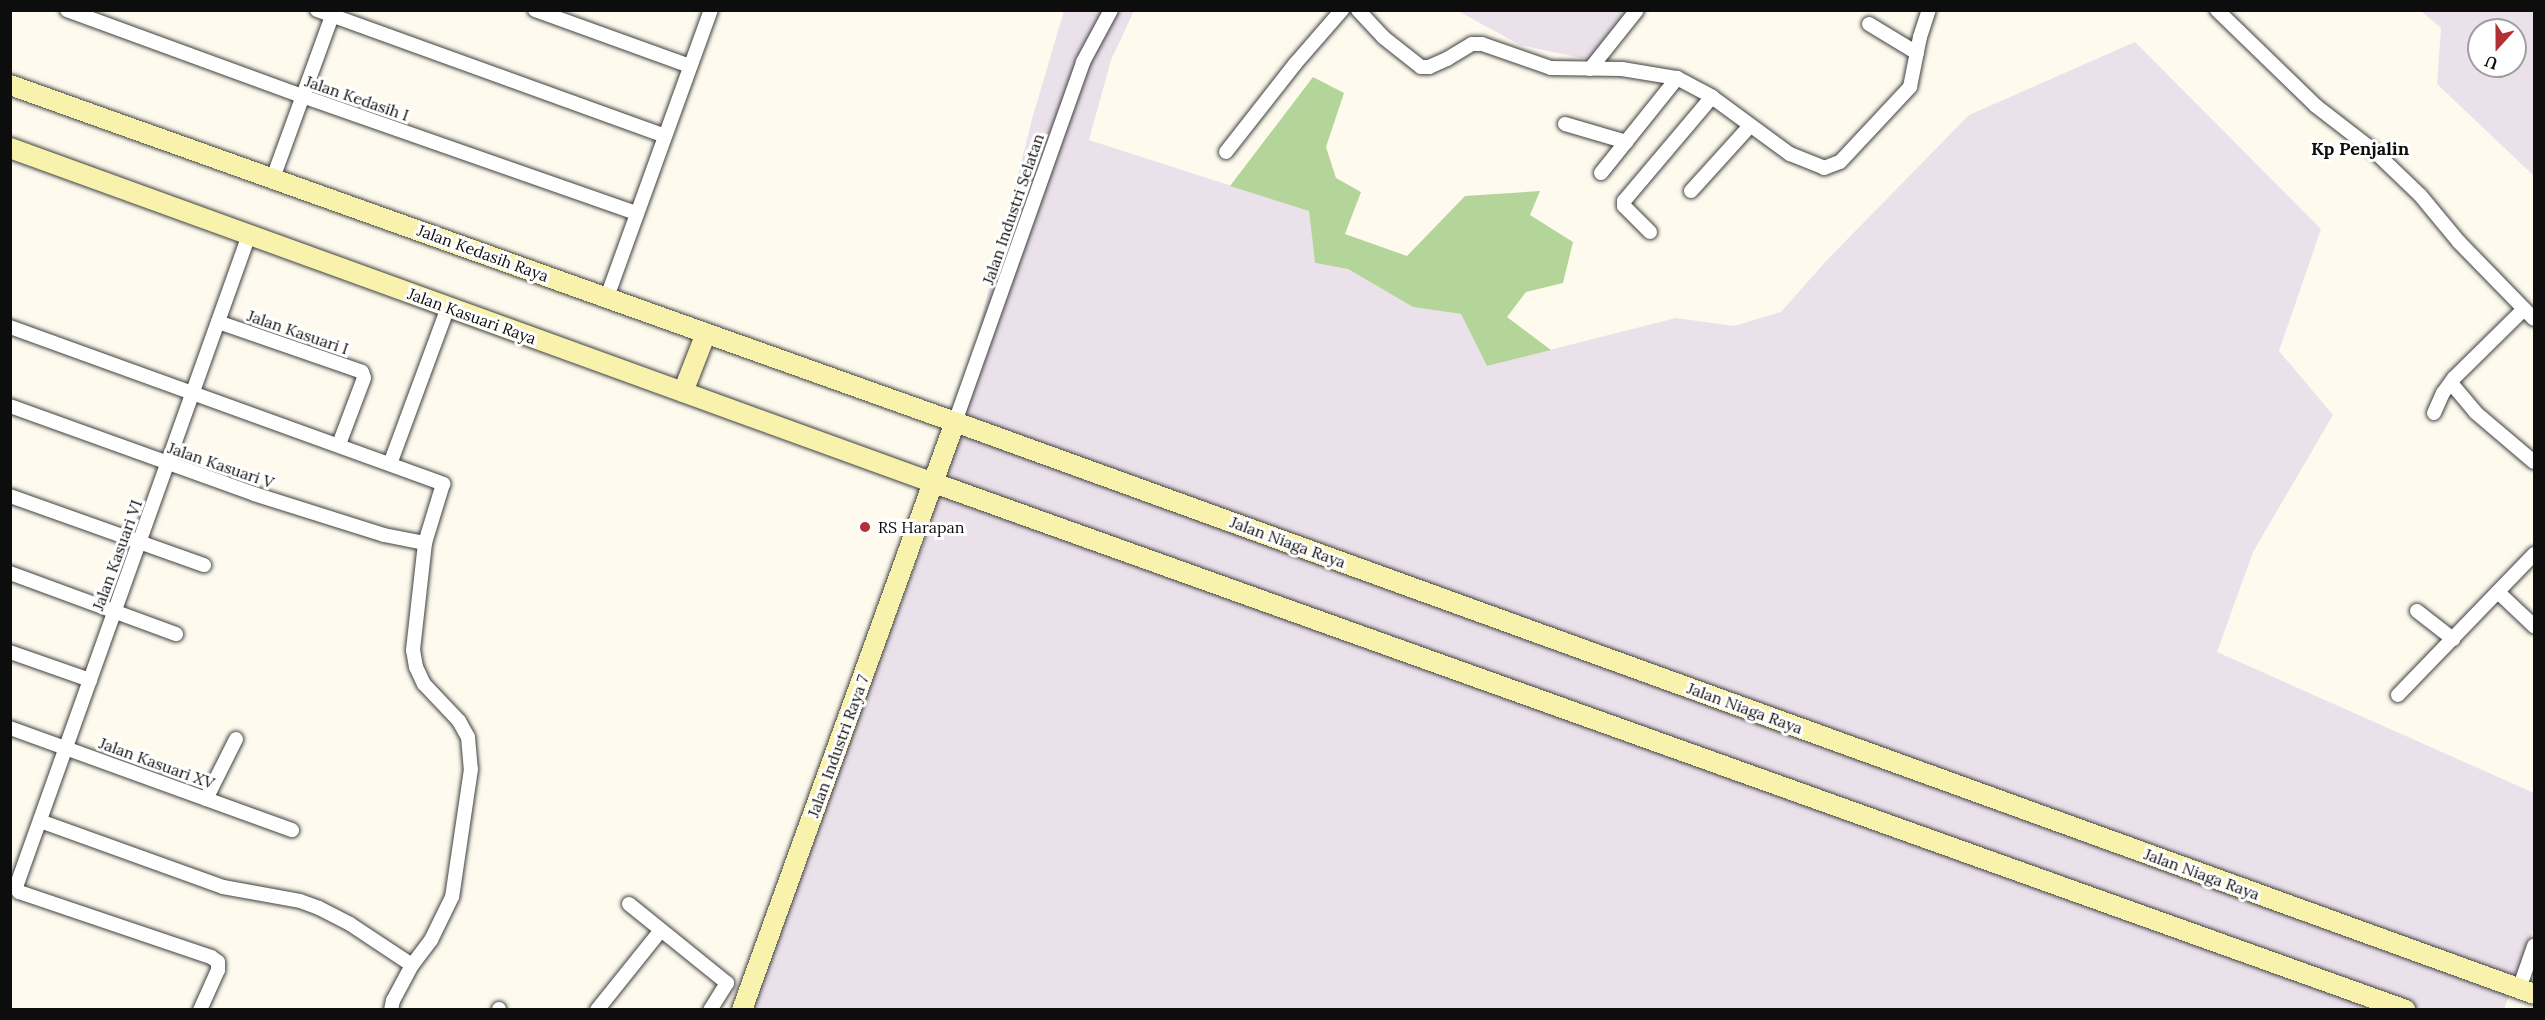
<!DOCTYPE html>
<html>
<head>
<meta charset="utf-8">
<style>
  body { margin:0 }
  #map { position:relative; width:2545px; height:1020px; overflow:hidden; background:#fefbee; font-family:Lora,serif }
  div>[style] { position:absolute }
  .industrial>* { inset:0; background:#eae1eb }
  .forest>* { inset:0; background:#b4d59a }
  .roads { filter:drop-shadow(0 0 2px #404040) drop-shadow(0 0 2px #404040) }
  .street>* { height:14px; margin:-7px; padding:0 7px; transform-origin:7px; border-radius:7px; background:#fff }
  .secondary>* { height:20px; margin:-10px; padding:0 10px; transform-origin:10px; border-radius:10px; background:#f9f2ad }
  .dots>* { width:16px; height:16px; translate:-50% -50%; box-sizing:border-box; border:3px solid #fff; border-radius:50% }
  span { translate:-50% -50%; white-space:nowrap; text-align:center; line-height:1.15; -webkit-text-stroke:6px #fff; paint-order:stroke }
  .street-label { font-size:16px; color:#0d0d0d }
  .poi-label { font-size:16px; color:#0d0d0d }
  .left { translate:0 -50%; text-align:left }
  .neighbourhood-label { font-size:18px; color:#0d0d0d; font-weight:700 }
  .frame { position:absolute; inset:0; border:12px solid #0d0d0d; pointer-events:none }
  .north { position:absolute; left:2467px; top:18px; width:60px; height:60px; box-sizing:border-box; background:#fff; border:2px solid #9e9e9e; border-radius:50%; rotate:201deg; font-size:16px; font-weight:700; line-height:24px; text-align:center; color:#0d0d0d }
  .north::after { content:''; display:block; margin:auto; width:21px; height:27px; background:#b22f34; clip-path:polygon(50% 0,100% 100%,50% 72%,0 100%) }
</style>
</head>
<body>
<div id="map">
  <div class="industrial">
    <i style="clip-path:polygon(1064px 11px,1134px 11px,1111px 60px,1089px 140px,1309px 211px,1315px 263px,1348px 269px,1413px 307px,1461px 314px,1487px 366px,1676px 318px,1734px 326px,1781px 312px,1827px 260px,1969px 115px,2135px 42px,2321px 229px,2279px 351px,2333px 415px,2253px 552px,2217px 652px,2534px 793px,2534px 928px,2504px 1009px,748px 1010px,927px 534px,1032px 119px)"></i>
    <i style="clip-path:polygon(1458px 11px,1641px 11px,1605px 63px,1520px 45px)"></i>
    <i style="clip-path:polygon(evenodd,2421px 11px,2534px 11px,2534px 176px,2437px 84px,2441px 28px,2421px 11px,2479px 30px,2515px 30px,2515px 66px,2479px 66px,2479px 30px)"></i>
  </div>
  <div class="forest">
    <i style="clip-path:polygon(1313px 77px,1344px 93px,1326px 147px,1336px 178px,1361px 192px,1345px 234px,1407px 256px,1465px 196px,1540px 191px,1530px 215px,1573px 242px,1563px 283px,1526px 292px,1507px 317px,1551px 350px,1487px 366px,1461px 314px,1413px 307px,1348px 269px,1315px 263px,1309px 211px,1230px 186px)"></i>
  </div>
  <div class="roads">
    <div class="street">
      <i style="left:67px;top:10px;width:250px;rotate:20.1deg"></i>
      <i style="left:302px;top:96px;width:355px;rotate:19.3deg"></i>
      <i style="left:317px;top:10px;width:370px;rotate:19.9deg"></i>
      <i style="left:535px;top:10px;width:165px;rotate:19.9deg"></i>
      <i style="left:1358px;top:10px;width:37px;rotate:47deg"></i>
      <i style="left:1383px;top:37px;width:48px;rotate:38.3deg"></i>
      <i style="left:1421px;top:67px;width:8px"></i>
      <i style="left:1429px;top:67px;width:20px;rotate:-24deg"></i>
      <i style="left:1447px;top:59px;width:29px;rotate:-31deg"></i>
      <i style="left:1472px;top:44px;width:10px"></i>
      <i style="left:1482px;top:44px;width:73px;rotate:19.2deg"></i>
      <i style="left:1551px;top:68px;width:71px;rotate:0.8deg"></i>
      <i style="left:1622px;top:69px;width:56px;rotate:9.3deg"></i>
      <i style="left:1677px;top:78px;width:40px;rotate:28deg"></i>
      <i style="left:1712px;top:97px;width:97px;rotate:36.2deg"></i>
      <i style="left:1790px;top:154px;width:37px;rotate:22deg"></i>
      <i style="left:1824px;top:168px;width:17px;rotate:-21deg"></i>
      <i style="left:1840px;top:162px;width:103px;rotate:-47deg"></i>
      <i style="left:1910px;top:87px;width:51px;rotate:-78.7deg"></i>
      <i style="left:1920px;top:37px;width:28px;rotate:-72deg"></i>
      <i style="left:2217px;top:10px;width:138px;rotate:44.1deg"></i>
      <i style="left:2316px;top:106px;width:72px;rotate:37.7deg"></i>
      <i style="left:2373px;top:150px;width:65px;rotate:43.8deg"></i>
      <i style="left:2420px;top:195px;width:61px;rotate:50.3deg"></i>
      <i style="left:2459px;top:242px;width:107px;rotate:45.8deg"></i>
      <i style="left:1869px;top:24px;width:56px;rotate:31.1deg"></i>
      <i style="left:1590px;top:69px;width:75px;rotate:-51.5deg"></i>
      <i style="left:1565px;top:124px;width:64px;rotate:16.4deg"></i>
      <i style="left:1226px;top:152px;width:112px;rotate:-51.9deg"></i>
      <i style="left:1295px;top:64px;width:72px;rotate:-49deg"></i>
      <i style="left:1601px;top:173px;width:122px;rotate:-51.3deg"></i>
      <i style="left:273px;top:178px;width:179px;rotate:-70deg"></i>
      <i style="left:1691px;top:191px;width:88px;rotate:-47.8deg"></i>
      <i style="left:1650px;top:232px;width:37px;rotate:-135deg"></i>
      <i style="left:1624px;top:206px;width:5px;rotate:-90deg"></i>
      <i style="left:1624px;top:201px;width:136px;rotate:-49.8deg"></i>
      <i style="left:607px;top:297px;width:305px;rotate:-70.1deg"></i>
      <i style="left:218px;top:322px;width:152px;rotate:19.1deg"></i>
      <i style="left:362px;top:372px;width:6px;rotate:72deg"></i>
      <i style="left:364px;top:378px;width:71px;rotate:110.7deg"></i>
      <i style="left:10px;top:327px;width:461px;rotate:19.9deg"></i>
      <i style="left:443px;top:484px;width:62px;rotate:107deg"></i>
      <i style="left:425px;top:543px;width:108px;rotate:96.4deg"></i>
      <i style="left:413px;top:650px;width:17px;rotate:80deg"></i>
      <i style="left:416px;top:667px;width:19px;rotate:65deg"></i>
      <i style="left:424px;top:684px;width:51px;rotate:46.6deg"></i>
      <i style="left:459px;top:721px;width:18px;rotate:61deg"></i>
      <i style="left:468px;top:737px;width:32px;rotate:85deg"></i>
      <i style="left:471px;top:769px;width:129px;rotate:98.4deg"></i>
      <i style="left:452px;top:897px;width:48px;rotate:116deg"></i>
      <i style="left:431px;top:940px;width:31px;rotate:127deg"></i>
      <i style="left:412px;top:965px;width:40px;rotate:118deg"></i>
      <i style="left:393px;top:1000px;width:10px;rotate:101deg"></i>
      <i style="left:2451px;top:383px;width:38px;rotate:50deg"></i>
      <i style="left:2475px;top:412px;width:77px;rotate:40.3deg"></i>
      <i style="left:10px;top:406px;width:259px;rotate:19.8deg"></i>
      <i style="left:254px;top:494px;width:136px;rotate:17.5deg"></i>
      <i style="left:384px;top:535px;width:42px;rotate:11deg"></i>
      <i style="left:2434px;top:413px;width:22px;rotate:-66deg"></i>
      <i style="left:2443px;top:393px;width:19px;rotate:-54deg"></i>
      <i style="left:2454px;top:378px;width:97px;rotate:-44.6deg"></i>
      <i style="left:955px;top:422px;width:382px;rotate:-70.4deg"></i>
      <i style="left:1083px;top:62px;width:59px;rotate:-61.7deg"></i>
      <i style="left:390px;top:464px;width:167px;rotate:-69.7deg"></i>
      <i style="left:10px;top:496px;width:206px;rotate:19.6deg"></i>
      <i style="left:10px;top:573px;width:177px;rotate:20.2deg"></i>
      <i style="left:2498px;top:592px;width:50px;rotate:43.4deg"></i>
      <i style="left:2417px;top:611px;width:46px;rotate:37.9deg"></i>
      <i style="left:10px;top:652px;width:85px;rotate:19.3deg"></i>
      <i style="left:2398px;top:695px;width:196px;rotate:-46deg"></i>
      <i style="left:10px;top:728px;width:300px;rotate:19.9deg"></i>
      <i style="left:206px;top:799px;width:67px;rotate:-63.4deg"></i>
      <i style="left:40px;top:821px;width:195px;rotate:19.8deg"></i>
      <i style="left:223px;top:887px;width:78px;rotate:10.3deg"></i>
      <i style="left:300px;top:901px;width:20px;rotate:20deg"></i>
      <i style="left:319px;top:908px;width:35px;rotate:27deg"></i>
      <i style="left:350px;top:924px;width:74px;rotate:33.5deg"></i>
      <i style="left:629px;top:904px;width:126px;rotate:38.9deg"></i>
      <i style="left:727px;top:983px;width:32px;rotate:122deg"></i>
      <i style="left:2519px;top:989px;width:46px;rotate:-70.8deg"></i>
      <i style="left:200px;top:1010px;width:44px;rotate:-65.8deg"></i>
      <i style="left:218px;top:970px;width:8px;rotate:-90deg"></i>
      <i style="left:218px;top:962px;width:9px;rotate:-144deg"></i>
      <i style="left:211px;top:957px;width:203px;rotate:-161.3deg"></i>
      <i style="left:19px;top:892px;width:6px;rotate:-121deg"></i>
      <i style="left:16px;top:887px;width:692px;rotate:-70.34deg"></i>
      <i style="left:499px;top:1010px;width:1px;rotate:-90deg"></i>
      <i style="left:597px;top:1010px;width:102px;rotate:-51.3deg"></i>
    </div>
    <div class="secondary">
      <i style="left:10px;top:85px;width:1003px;rotate:19.63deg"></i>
      <i style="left:955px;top:422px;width:1679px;rotate:19.91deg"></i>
      <i style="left:10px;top:148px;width:983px;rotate:19.93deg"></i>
      <i style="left:934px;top:483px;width:1563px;rotate:19.7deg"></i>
      <i style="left:683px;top:392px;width:63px;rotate:-68.7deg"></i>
      <i style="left:742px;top:1010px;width:625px;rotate:-70.09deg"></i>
    </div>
  </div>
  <div class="dots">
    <i style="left:865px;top:527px;background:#b22f34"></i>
  </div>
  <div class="street-label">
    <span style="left:357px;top:98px;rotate:19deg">Jalan Kedasih I</span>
    <span style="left:1013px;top:209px;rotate:-71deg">Jalan Industri Selatan</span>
    <span style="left:483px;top:253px;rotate:20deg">Jalan Kedasih Raya</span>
    <span style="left:472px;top:316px;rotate:20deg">Jalan Kasuari Raya</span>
    <span style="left:298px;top:332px;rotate:19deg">Jalan Kasuari I</span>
    <span style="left:221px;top:465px;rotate:19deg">Jalan Kasuari V</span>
    <span style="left:1288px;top:542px;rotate:20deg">Jalan Niaga Raya</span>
    <span style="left:117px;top:555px;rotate:-70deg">Jalan Kasuari VI</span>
    <span style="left:1745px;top:708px;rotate:20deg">Jalan Niaga Raya</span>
    <span style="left:838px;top:746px;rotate:-70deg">Jalan Industri Raya 7</span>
    <span style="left:157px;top:763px;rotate:20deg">Jalan Kasuari XV</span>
    <span style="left:2202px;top:874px;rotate:20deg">Jalan Niaga Raya</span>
  </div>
  <div class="poi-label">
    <span class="left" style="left:878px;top:527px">RS Harapan</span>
  </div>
  <div class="neighbourhood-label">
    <span style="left:2360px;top:149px">Kp Penjalin</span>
  </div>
  <div class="frame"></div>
  <div class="north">U</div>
</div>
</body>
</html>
